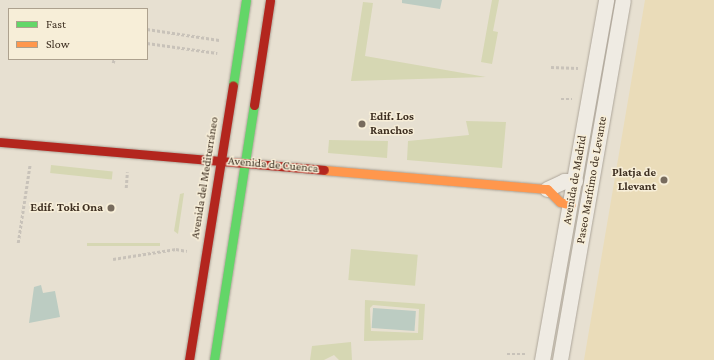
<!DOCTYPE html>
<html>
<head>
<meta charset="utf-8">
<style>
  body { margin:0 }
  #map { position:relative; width:714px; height:360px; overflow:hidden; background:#e7e0d1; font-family:"Crimson Pro",serif }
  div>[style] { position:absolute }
  .green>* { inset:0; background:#d6d7b3; transform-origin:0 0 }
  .sand>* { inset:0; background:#eadcb9 }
  .water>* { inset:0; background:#bcccc2; transform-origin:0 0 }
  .path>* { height:2.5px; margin-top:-1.25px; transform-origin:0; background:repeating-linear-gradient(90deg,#c8c2b9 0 3px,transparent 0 5px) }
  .roads { filter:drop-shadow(0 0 1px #ada599) drop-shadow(0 0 1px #ada599) }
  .street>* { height:15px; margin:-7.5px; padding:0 7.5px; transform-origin:7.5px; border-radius:7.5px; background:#efebe3 }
  .fast>* { height:9px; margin:-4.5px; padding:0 4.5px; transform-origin:4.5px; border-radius:4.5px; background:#63d668 }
  .slow>* { height:9px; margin:-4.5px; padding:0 4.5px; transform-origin:4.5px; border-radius:4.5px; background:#ff974d }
  .jam>* { height:9px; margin:-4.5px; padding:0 4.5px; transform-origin:4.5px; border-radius:4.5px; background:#b3261e }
  .dots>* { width:11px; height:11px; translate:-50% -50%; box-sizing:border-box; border:2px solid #f7eed8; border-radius:50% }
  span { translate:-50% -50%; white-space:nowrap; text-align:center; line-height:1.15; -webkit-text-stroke:3px #f7eed8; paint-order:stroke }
  .poi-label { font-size:12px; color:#3d2e20; font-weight:700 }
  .left { translate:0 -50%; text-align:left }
  .right { translate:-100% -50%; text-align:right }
  .street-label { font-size:12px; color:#3d2e20 }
  .legend { position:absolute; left:8px; top:8px; width:140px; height:52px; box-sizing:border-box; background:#f7eed8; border:1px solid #ada18e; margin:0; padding:5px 7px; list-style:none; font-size:12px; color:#3d2e20 }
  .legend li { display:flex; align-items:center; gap:8px; height:20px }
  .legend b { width:20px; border:1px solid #ada18e }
</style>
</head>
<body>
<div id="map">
  <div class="green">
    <i style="clip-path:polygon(492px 0,499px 0,493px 31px,498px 32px,492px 64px,481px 62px)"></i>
    <i style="clip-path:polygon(363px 2px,373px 3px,365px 56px,486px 77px,351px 81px)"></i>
    <i style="clip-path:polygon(466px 121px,506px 122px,502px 168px,407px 160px,408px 141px,469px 135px)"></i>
    <i style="clip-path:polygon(329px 140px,388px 141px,387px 158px,328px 153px)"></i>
    <i style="left:51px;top:165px;width:62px;height:8px;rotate:6deg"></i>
    <i style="clip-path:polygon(184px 193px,178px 234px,174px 231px,180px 194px)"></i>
    <i style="left:160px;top:243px;width:3px;height:73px;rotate:90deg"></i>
    <i style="left:351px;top:249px;width:67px;height:31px;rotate:5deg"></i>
    <i style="clip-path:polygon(evenodd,365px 300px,425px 304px,423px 340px,364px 341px,365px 300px,373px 305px,419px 309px,418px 333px,371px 331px,370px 308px,373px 305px)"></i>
    <i style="clip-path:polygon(351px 342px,352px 360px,339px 360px,334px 355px,324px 360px,310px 360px,312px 346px)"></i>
  </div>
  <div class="sand">
    <i style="clip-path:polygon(645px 0,714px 0,714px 360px,584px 360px)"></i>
  </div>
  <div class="water">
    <i style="clip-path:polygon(402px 0,442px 0,440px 9px,402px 3px)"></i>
    <i style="clip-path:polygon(41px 285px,43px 293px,55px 291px,60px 317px,29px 323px,34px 287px)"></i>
    <i style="left:373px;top:308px;width:43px;height:20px;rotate:4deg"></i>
  </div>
  <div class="path">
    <i style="left:147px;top:29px;width:73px;rotate:8.7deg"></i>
    <i style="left:147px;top:43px;width:71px;rotate:8.1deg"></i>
    <i style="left:113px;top:63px;width:4px;rotate:-76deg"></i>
    <i style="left:551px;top:67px;width:27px;rotate:2deg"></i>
    <i style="left:561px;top:99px;width:11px"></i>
    <i style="left:126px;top:188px;width:16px;rotate:-86deg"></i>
    <i style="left:18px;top:243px;width:80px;rotate:-81.4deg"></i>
    <i style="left:113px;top:259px;width:64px;rotate:-9deg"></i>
    <i style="left:176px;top:249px;width:11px;rotate:10deg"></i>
    <i style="left:507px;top:354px;width:20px"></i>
  </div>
  <div class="roads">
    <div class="street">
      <i style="left:547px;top:189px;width:19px;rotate:-25deg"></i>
      <i style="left:564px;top:181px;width:11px"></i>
      <i style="left:542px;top:360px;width:366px;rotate:-79.9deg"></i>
      <i style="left:560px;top:360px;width:365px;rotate:-80.1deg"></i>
    </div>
    <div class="fast">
      <i style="left:233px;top:85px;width:86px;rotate:-81.3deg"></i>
      <i style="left:214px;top:360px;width:258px;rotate:-81.1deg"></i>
    </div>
    <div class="slow">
      <i style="left:324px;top:170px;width:224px;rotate:4.9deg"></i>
      <i style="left:547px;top:189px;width:18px;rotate:45deg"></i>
      <i style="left:560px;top:202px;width:11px;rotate:15deg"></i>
    </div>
    <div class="jam">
      <i style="left:254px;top:105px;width:106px;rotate:-81.3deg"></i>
      <i style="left:0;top:142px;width:325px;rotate:4.9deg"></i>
      <i style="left:189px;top:360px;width:278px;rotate:-80.9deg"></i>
    </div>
  </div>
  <div class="dots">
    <i style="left:362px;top:124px;background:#786c5e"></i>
    <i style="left:664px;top:180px;background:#786c5e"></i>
    <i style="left:111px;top:208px;background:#786c5e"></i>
  </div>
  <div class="poi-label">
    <span class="left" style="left:370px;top:124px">Edif. Los<br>Ranchos</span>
    <span class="right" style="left:656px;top:180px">Platja de<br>Llevant</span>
    <span class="right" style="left:103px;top:208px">Edif. Toki Ona</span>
  </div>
  <div class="street-label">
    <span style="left:273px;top:165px;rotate:5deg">Avenida de Cuenca</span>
    <span style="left:205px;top:178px;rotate:-81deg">Avenida del Mediterráneo</span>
    <span style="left:575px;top:180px;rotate:-80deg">Avenida de Madrid</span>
    <span style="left:592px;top:180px;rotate:-80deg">Paseo Marítimo de Levante</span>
  </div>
  <ul class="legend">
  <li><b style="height:5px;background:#63d668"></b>Fast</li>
  <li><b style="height:5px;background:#ff974d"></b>Slow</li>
  </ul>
</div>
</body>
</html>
